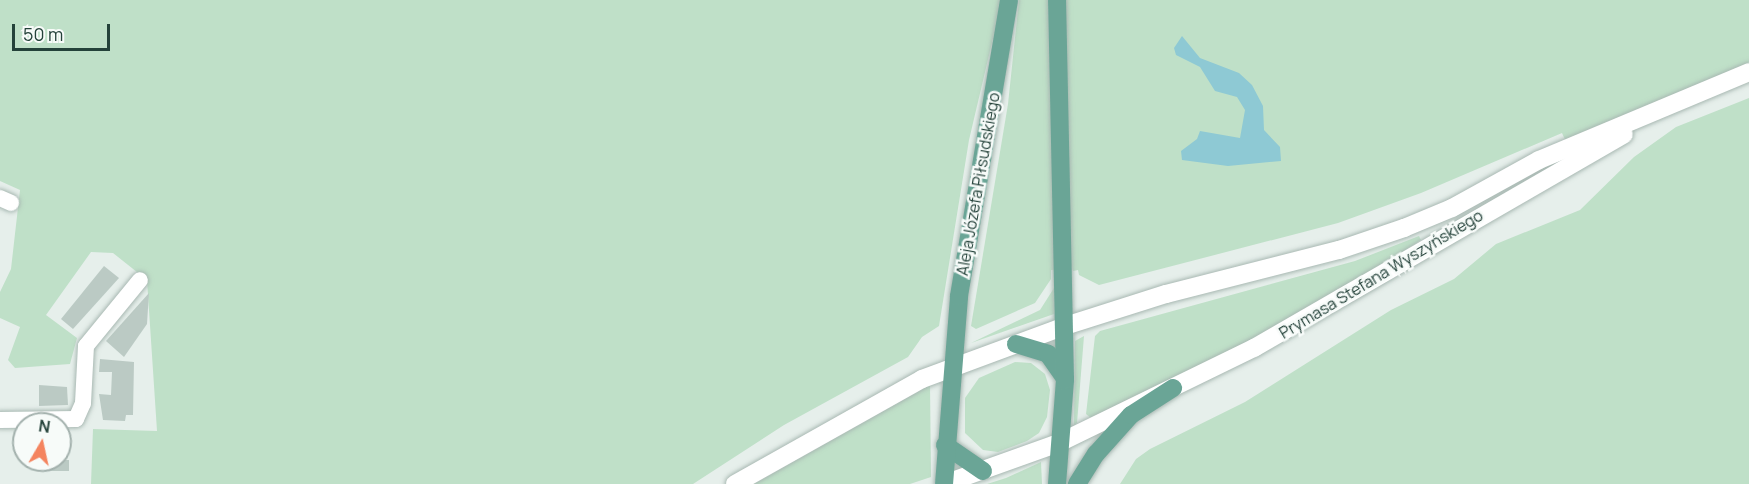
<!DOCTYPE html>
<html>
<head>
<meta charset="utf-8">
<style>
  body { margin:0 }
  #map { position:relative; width:1749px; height:484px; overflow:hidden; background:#e6efeb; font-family:Manrope,sans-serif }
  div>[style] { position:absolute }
  .green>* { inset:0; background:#bfe0c8 }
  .water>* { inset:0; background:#8ec9d4 }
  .building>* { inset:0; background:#bbcac4; transform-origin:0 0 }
  .roads { filter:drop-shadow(0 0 2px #a8b8b2) drop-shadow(0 0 2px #a8b8b2) }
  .minor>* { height:16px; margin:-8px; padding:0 8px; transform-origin:8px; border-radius:8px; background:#fff }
  .secondary>* { height:18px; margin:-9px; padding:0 9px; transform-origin:9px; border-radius:9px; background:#fff }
  .primary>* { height:18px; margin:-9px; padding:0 9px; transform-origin:9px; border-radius:9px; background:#6aa596 }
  span { translate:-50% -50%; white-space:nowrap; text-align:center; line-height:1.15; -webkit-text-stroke:5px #f7fbf9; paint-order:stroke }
  .street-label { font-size:16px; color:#24423a }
  .north { position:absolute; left:12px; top:412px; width:60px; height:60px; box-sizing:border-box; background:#f7fbf9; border:2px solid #a3b1ad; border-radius:50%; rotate:9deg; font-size:16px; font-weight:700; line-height:24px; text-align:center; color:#24423a }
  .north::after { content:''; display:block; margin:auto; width:21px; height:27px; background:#f4845f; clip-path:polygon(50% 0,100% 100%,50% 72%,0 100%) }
  .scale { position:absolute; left:12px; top:24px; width:98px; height:27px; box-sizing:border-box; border:3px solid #24423a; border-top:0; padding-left:8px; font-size:18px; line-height:21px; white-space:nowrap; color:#24423a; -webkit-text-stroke:4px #f7fbf9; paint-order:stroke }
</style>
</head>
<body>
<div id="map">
  <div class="green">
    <i style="clip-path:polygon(0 0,1002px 0,969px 140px,939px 326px,922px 337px,908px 357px,784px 425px,693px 484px,91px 484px,93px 429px,157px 431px,147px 280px,113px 253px,91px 252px,46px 315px,77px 338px,70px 364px,15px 368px,8px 360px,20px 327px,0 318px,0 292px,11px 269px,20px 190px,0 181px)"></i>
    <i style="clip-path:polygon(1019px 0,1048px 0,1055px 270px,1051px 270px,1051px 279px,1035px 303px,976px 329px,971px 326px,1008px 104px)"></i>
    <i style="clip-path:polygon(1064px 0,1749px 0,1749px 65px,1567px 144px,1562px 133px,1421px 193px,1338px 223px,1099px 285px,1079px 275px,1078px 270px,1073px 271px,1071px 266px)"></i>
    <i style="clip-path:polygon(1749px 98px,1749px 484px,1120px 484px,1136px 459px,1150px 449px,1245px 402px,1391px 310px,1454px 279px,1496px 244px,1580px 210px,1634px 157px,1676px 127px)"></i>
    <i style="clip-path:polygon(1419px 236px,1421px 240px,1363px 277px,1258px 337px,1091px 418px,1086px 414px,1095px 336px,1100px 331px,1355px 261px)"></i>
    <i style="clip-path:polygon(1054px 288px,1054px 314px,971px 343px,1040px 310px)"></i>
    <i style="clip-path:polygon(1084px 336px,1077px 423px,1074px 426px,1075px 341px)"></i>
    <i style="clip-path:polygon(1015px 362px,1031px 363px,1045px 374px,1050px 390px,1047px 417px,1039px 433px,1027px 441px,998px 452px,983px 450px,965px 433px,965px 398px,979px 378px)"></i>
    <i style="clip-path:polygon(930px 385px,931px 477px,910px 484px,754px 484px)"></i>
    <i style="clip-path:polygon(1041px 462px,1042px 484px,987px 484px,1006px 478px)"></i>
  </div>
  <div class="water">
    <i style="clip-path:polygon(1182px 36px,1200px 58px,1239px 73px,1252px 85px,1263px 106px,1264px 130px,1280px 147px,1281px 161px,1228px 166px,1182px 160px,1181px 151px,1197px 139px,1200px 131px,1240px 138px,1245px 110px,1237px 97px,1215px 91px,1200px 67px,1176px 55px,1174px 48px)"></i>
  </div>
  <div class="building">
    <i style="clip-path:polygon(104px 266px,119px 278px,73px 329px,61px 319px)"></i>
    <i style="clip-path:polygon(149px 293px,147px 324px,124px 357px,106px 341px)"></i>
    <i style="clip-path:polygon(100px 359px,134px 362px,133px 415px,126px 415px,125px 421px,103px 420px,99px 394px,111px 395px,112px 372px,99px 372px)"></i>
    <i style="clip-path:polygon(39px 385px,67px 387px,68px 405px,39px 406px)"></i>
    <i style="left:44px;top:460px;width:25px;height:11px"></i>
  </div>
  <div class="roads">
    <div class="minor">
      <i style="left:0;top:198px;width:12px;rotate:24deg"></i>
      <i style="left:0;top:420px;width:76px;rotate:-0.8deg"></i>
      <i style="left:76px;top:419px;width:17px;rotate:-66deg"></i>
      <i style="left:83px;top:403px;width:57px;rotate:-87deg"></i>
      <i style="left:86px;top:346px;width:85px;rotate:-50.7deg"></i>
    </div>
    <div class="secondary">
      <i style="left:735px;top:484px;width:214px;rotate:-29.3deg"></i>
      <i style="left:922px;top:379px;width:153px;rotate:-20.3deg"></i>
      <i style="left:1065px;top:326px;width:106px;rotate:-17.6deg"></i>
      <i style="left:1166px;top:294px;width:179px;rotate:-14.3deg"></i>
      <i style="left:1339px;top:250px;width:69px;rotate:-18.7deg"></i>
      <i style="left:1404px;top:228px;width:52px;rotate:-22.6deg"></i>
      <i style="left:1452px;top:208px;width:99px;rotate:-28.9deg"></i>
      <i style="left:1539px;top:160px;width:228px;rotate:-22.7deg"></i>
      <i style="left:944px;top:484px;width:124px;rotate:-19.7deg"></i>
      <i style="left:1061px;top:442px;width:215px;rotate:-26deg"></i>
      <i style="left:1254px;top:348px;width:427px;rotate:-30deg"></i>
    </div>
    <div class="primary">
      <i style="left:1016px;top:344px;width:34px;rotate:17deg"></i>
      <i style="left:1048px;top:354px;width:29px;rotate:55deg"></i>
      <i style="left:945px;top:445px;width:46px;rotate:34.4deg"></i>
      <i style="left:944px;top:484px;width:189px;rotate:-85.4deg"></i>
      <i style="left:959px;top:296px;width:300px;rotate:-80.4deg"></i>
      <i style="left:1057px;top:484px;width:104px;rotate:-85.6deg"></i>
      <i style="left:1065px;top:380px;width:380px;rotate:-91.2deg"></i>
      <i style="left:1077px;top:484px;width:36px;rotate:-58deg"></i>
      <i style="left:1096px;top:454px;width:52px;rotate:-48.1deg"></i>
      <i style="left:1131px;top:415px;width:50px;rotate:-32.7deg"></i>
    </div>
  </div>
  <div class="street-label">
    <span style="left:978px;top:184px;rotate:-80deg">Aleja Józefa Piłsudskiego</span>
    <span style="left:1381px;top:274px;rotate:-31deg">Prymasa Stefana Wyszyńskiego</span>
  </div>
  <div class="north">N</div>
  <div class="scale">50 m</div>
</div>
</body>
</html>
